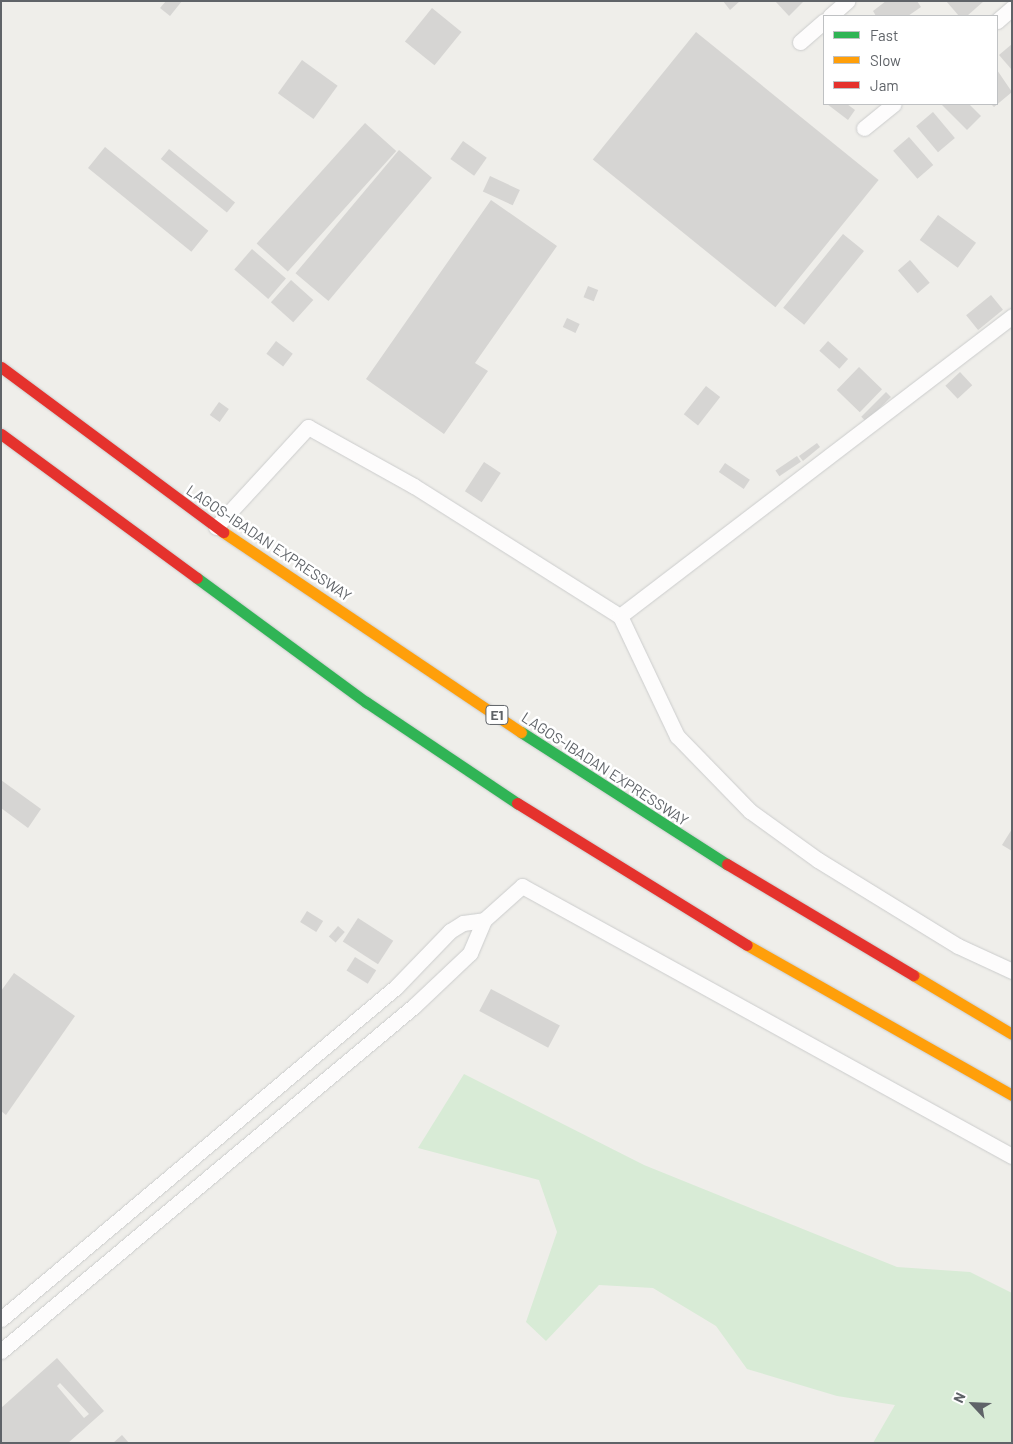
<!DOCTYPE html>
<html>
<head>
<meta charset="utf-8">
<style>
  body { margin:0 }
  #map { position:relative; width:1013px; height:1444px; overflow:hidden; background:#efeeea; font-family:Barlow,sans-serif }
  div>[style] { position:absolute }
  .green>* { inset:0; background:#d8ebd6 }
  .building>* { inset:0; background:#d6d5d3; transform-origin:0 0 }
  .roads { filter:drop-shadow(0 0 1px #cbcccc) drop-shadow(0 0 1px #cbcccc) }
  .street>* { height:15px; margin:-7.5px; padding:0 7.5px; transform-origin:7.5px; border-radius:7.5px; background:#fdfcfc }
  .fast>* { height:11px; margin:-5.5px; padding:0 5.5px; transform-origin:5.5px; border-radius:5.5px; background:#30b455 }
  .slow>* { height:11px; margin:-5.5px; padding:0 5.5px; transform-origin:5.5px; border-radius:5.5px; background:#ff9f0a }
  .jam>* { height:11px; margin:-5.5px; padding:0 5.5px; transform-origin:5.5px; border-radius:5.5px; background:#e5322d }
  span { translate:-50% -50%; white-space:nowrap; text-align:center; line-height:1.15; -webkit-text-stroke:5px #fff; paint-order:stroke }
  .shield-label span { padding:1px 4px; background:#fff; border:1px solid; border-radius:4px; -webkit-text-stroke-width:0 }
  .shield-label { font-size:14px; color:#5f6368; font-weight:700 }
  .street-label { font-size:15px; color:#5f6368 }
  .frame { position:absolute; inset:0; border:2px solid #5f6368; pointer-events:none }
  .legend { position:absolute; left:823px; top:15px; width:175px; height:90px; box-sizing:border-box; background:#fff; border:1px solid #bfc1c3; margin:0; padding:6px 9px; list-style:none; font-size:15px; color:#5f6368 }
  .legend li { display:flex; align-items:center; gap:10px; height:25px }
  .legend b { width:25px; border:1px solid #bfc1c3 }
  .north { position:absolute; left:948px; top:1379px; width:50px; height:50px; -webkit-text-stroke:4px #fff; paint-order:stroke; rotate:295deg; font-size:14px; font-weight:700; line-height:20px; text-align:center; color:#5f6368 }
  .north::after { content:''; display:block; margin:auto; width:18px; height:22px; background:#5f6368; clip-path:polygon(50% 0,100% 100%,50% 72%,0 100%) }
</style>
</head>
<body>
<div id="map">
  <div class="green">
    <i style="clip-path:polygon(464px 1074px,644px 1165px,897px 1267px,970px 1272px,1012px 1293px,1012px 1443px,873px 1443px,895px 1405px,837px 1396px,747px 1369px,716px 1326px,653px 1288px,599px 1285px,546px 1341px,526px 1322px,557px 1232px,539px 1180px,418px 1148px)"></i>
  </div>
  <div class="building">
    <i style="clip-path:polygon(166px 1px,182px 1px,170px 16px,160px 8px)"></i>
    <i style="clip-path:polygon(723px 1px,740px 1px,730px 10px)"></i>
    <i style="clip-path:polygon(775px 1px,804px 1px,789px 16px)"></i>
    <i style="clip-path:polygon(886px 1px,917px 1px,921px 7px,908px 16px,876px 16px,873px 11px)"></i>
    <i style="clip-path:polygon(946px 1px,984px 1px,967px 16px,959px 16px)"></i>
    <i style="left:432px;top:8px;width:38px;height:43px;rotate:39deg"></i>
    <i style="left:696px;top:32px;width:235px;height:164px;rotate:39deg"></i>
    <i style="clip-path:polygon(1012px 44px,1012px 70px,999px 55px)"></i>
    <i style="left:302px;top:60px;width:44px;height:41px;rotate:36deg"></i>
    <i style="clip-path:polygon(997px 70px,1012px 92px,994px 107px,991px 104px,997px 104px)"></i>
    <i style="clip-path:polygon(827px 104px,847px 104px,855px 110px,848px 120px)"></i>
    <i style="clip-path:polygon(941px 104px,969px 104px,981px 116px,967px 130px)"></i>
    <i style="left:933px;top:112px;width:34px;height:22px;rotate:50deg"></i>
    <i style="left:365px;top:123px;width:42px;height:162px;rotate:42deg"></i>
    <i style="left:909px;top:137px;width:37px;height:21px;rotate:49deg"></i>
    <i style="left:463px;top:141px;width:29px;height:22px;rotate:35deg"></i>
    <i style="left:105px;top:147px;width:133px;height:27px;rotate:39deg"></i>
    <i style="left:169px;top:149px;width:85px;height:13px;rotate:39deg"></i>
    <i style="left:399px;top:150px;width:43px;height:161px;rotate:40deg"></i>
    <i style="left:490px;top:176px;width:33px;height:17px;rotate:25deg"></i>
    <i style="clip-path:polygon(491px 200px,557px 246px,475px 363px,488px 371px,444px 434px,366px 379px)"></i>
    <i style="left:938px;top:215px;width:47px;height:31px;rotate:36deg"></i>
    <i style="left:843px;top:234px;width:27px;height:95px;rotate:39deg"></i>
    <i style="left:252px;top:249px;width:45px;height:27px;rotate:41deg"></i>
    <i style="left:910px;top:260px;width:30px;height:16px;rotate:49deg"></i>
    <i style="left:291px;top:280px;width:30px;height:30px;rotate:42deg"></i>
    <i style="left:588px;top:286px;width:11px;height:12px;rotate:22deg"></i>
    <i style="left:991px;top:295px;width:19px;height:32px;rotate:51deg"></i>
    <i style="left:567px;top:318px;width:14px;height:10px;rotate:25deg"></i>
    <i style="left:276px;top:341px;width:21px;height:16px;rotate:37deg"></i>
    <i style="left:828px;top:341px;width:27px;height:13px;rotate:42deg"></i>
    <i style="left:859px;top:367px;width:32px;height:32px;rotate:44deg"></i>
    <i style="left:960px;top:372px;width:18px;height:20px;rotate:47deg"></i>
    <i style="left:706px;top:386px;width:18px;height:36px;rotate:38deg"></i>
    <i style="left:886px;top:392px;width:7px;height:35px;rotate:45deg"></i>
    <i style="left:219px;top:402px;width:12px;height:16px;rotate:35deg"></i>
    <i style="clip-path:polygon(817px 443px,820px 447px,803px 461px,799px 456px)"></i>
    <i style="left:797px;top:456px;width:7px;height:26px;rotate:56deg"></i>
    <i style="left:484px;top:462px;width:20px;height:35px;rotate:33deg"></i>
    <i style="left:725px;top:463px;width:30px;height:11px;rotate:34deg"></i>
    <i style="clip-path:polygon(1px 780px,41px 809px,28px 828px,1px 808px)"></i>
    <i style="clip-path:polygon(1012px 829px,1012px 851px,1002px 845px)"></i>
    <i style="left:307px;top:911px;width:19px;height:13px;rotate:32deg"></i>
    <i style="left:358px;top:918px;width:42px;height:28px;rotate:33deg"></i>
    <i style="left:338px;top:926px;width:9px;height:14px;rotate:41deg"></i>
    <i style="left:355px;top:957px;width:25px;height:16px;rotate:32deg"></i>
    <i style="clip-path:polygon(14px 973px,75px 1016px,6px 1115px,1px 1111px,1px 991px)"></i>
    <i style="left:491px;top:989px;width:78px;height:25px;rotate:28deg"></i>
    <i style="clip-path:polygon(evenodd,57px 1358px,104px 1411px,68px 1443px,1px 1443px,1px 1408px,57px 1358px,60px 1383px,89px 1414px,84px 1418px,57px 1386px,60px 1383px)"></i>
    <i style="clip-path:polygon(122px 1435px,129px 1443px,113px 1443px)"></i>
  </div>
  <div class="roads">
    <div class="street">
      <i style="left:830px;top:16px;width:23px;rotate:-41deg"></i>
      <i style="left:997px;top:21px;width:20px;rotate:-41deg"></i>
      <i style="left:800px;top:42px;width:32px;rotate:-41deg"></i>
      <i style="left:864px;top:128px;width:38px;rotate:-39deg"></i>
      <i style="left:216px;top:527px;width:136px;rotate:-47.4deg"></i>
      <i style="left:308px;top:427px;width:121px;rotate:29.1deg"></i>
      <i style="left:414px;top:486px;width:244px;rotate:32.3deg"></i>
      <i style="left:620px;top:616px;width:133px;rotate:64.6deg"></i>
      <i style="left:677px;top:736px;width:105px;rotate:45.8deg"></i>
      <i style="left:750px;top:811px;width:84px;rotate:35.8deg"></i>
      <i style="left:818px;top:860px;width:164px;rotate:31.6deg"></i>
      <i style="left:958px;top:946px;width:60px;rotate:24.8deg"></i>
      <i style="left:620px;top:616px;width:494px;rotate:-37.4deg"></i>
      <i style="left:1px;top:1319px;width:516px;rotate:-40.05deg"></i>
      <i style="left:396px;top:987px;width:78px;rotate:-46deg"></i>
      <i style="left:450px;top:931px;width:15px;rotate:-32deg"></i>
      <i style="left:463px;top:923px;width:21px;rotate:-8deg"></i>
      <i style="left:1px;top:1351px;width:538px;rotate:-39.87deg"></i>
      <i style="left:414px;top:1006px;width:77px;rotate:-43.4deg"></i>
      <i style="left:470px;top:953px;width:36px;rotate:-67deg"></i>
      <i style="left:484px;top:920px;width:51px;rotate:-41.8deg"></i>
      <i style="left:522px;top:886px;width:559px;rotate:28.86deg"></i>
    </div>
    <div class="fast">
      <i style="left:197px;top:578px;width:210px;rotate:36.3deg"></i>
      <i style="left:366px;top:702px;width:182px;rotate:33.8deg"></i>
      <i style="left:521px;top:732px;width:245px;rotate:32.7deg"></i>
    </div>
    <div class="slow">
      <i style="left:223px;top:532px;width:359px;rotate:33.9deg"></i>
      <i style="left:747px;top:945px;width:305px;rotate:29.5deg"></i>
      <i style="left:913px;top:975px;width:115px;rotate:30.8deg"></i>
    </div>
    <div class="jam">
      <i style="left:1px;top:367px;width:277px;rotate:36.6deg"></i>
      <i style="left:1px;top:434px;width:243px;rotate:36.3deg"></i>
      <i style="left:517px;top:803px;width:270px;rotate:31.7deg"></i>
      <i style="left:727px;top:864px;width:217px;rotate:30.8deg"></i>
    </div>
  </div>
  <div class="shield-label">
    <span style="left:497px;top:715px">E1</span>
  </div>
  <div class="street-label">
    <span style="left:269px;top:543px;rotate:34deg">LAGOS-IBADAN EXPRESSWAY</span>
    <span style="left:605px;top:769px;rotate:33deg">LAGOS-IBADAN EXPRESSWAY</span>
  </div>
  <div class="frame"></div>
  <ul class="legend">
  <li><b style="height:6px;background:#30b455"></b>Fast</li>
  <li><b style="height:6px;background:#ff9f0a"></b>Slow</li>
  <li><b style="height:6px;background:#e5322d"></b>Jam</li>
  </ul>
  <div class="north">N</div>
</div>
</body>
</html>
